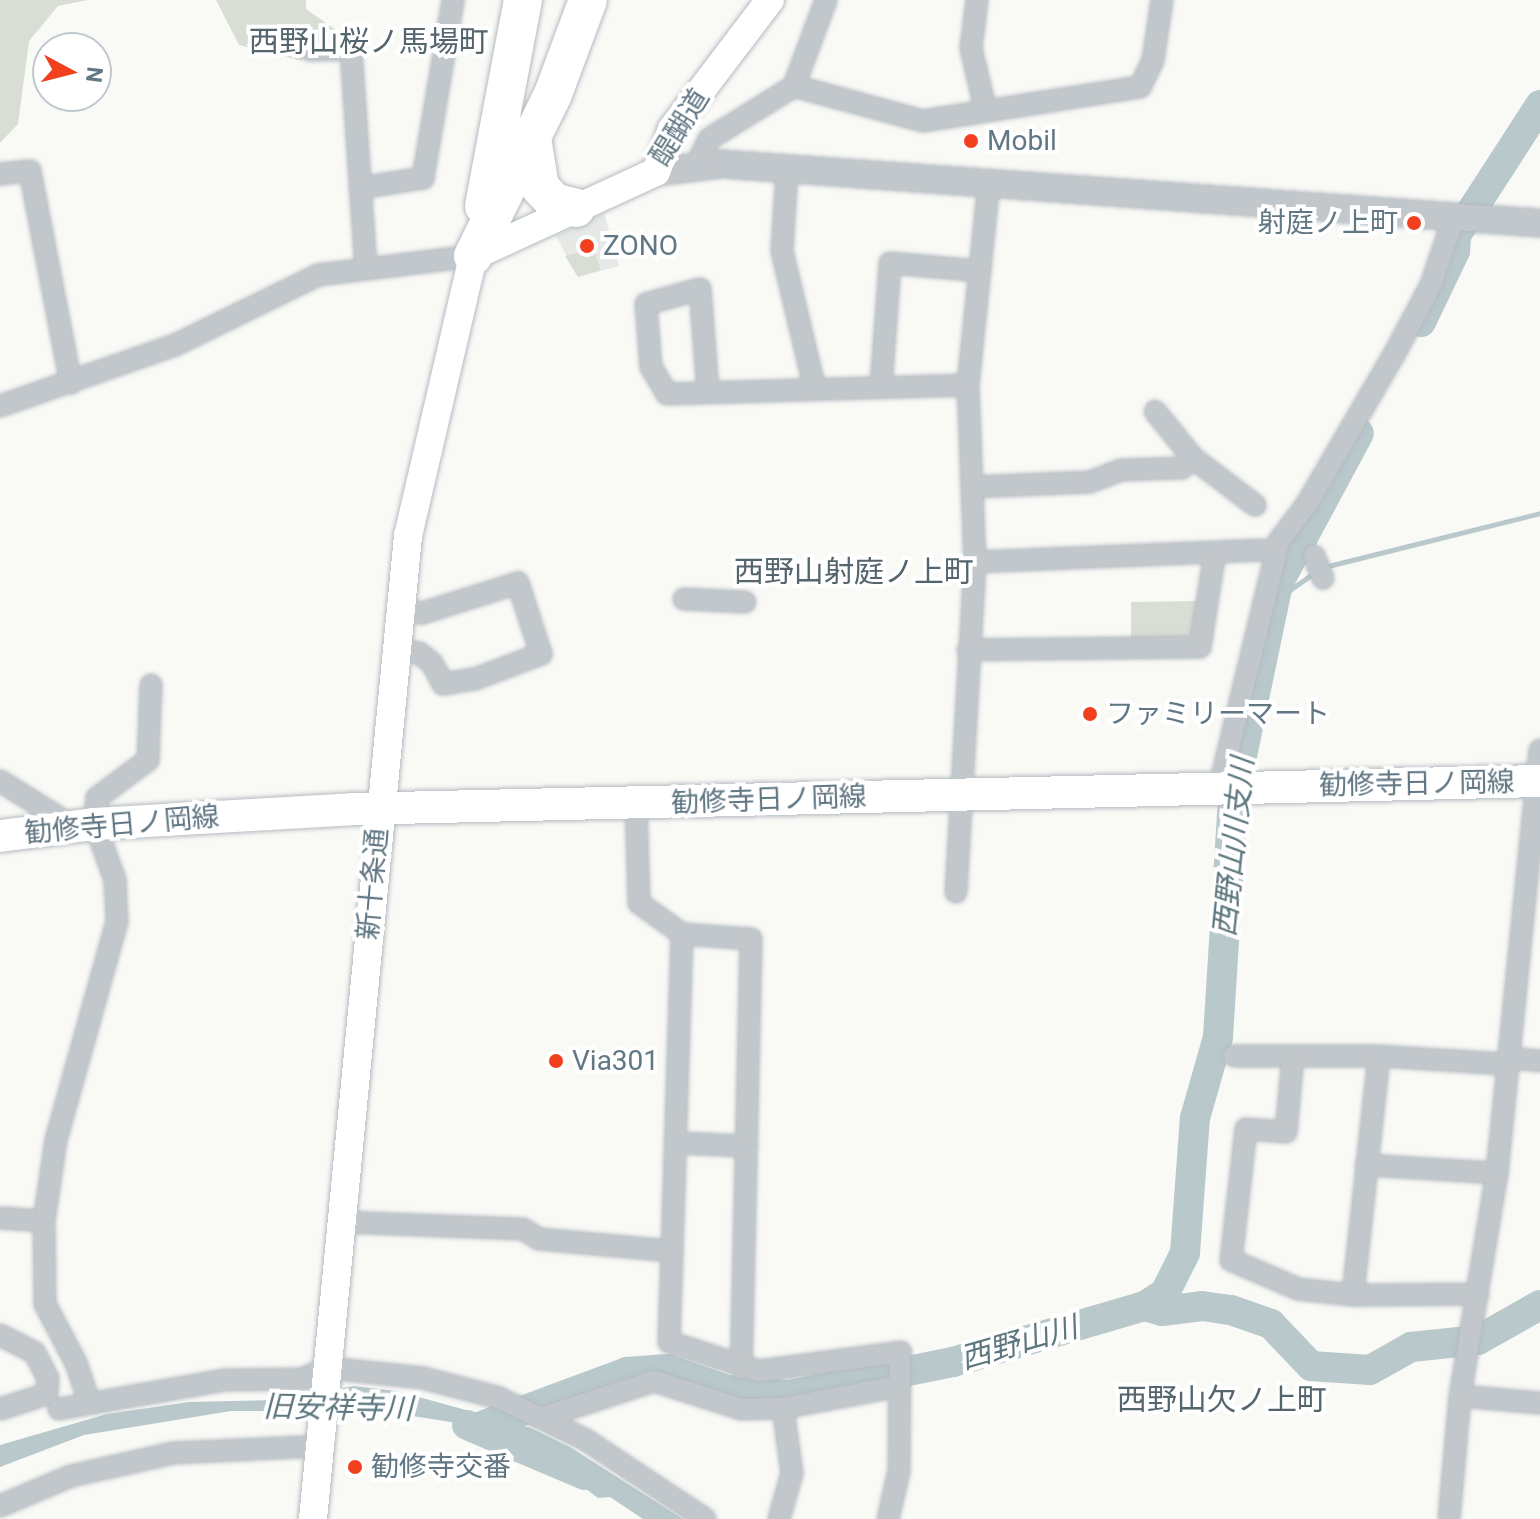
<!DOCTYPE html>
<html>
<head>
<meta charset="utf-8">
<style>
  body { margin:0 }
  #map { position:relative; width:1540px; height:1519px; overflow:hidden; background:#f9f9f6; font-family:Roboto,"Noto Sans JP",sans-serif }
  div>[style] { position:absolute }
  .built>* { inset:0; background:#e7e9e7 }
  .green>* { inset:0; background:#d9ded5 }
  .water>* { inset:0; background:#b8c8cb }
  .stream>* { height:5px; margin:-2.5px; padding:0 2.5px; transform-origin:2.5px; border-radius:2.5px; background:#b8c8cb }
  .river>* { height:30px; margin:-15px; padding:0 15px; transform-origin:15px; border-radius:15px; background:#b8c8cb }
  .roads { filter:drop-shadow(0 0 2px #b4bbc0) drop-shadow(0 0 2px #b4bbc0) }
  .minor>* { height:20px; margin:-10px; padding:0 10px; transform-origin:10px; border-radius:10px; background:#c2c7cb }
  .tertiary>* { height:26px; margin:-13px; padding:0 13px; transform-origin:13px; border-radius:13px; background:#c2c7cb }
  .secondary>* { height:28px; margin:-14px; padding:0 14px; transform-origin:14px; border-radius:14px; background:#fff }
  .primary>* { height:32px; margin:-16px; padding:0 16px; transform-origin:16px; border-radius:16px; background:#fff }
  .motorway>* { height:38px; margin:-19px; padding:0 19px; transform-origin:19px; border-radius:19px; background:#fff }
  .dots>* { width:22px; height:22px; translate:-50% -50%; box-sizing:border-box; border:4px solid #fff; border-radius:50% }
  span { translate:-50% -50%; white-space:nowrap; text-align:center; line-height:1.15; -webkit-text-stroke:8px #fff; paint-order:stroke }
  .street-label { font-size:28px; color:#617784 }
  .poi-label { font-size:28px; color:#617784 }
  .left { translate:0 -50%; text-align:left }
  .right { translate:-100% -50%; text-align:right }
  .neighbourhood-label { font-size:30px; color:#54656e }
  .water-label { font-size:30px; color:#5d777e; font-style:italic }
  .north { position:absolute; left:32px; top:32px; width:80px; height:80px; box-sizing:border-box; background:#fff; border:2px solid #c0c9ce; border-radius:50%; rotate:97deg; font-size:22px; font-weight:700; line-height:32px; text-align:center; color:#617784 }
  .north::after { content:''; display:block; margin:auto; width:28px; height:36px; background:#f23f1e; clip-path:polygon(50% 0,100% 100%,50% 72%,0 100%) }
</style>
</head>
<body>
<div id="map">
  <div class="built">
    <i style="clip-path:polygon(604px 213px,619px 266px,578px 277px,556px 236px)"></i>
  </div>
  <div class="green">
    <i style="clip-path:polygon(0 0,88px 0,58px 6px,29px 41px,18px 124px,0 143px)"></i>
    <i style="clip-path:polygon(216px 0,306px 0,306px 9px,346px 37px,307px 42px,302px 61px,239px 45px)"></i>
    <i style="clip-path:polygon(593px 248px,601px 270px,578px 277px,565px 256px)"></i>
    <i style="clip-path:polygon(1199px 601px,1195px 632px,1183px 640px,1131px 639px,1131px 602px)"></i>
  </div>
  <div class="water">
    <i style="clip-path:polygon(354px 1386px,397px 1391px,531px 1428px,570px 1447px,683px 1519px,643px 1519px,610px 1497px,598px 1498px,577px 1482px,577px 1471px,495px 1429px,381px 1411px,269px 1417px,263px 1411px,231px 1411px,84px 1435px,0 1467px,0 1445px,107px 1414px,189px 1402px,274px 1400px)"></i>
  </div>
  <div class="stream">
    <i style="left:1324px;top:567px;width:223px;rotate:-14deg"></i>
    <i style="left:1272px;top:613px;width:31px;rotate:-52deg"></i>
    <i style="left:1291px;top:589px;width:29px;rotate:-35deg"></i>
  </div>
  <div class="river">
    <i style="left:1421px;top:322px;width:79px;rotate:-64.4deg"></i>
    <i style="left:1455px;top:251px;width:16px;rotate:-86deg"></i>
    <i style="left:1456px;top:235px;width:155px;rotate:-57.1deg"></i>
    <i style="left:1145px;top:1306px;width:24px;rotate:-33deg"></i>
    <i style="left:1165px;top:1293px;width:45px;rotate:-63.4deg"></i>
    <i style="left:1185px;top:1253px;width:135px;rotate:-85.8deg"></i>
    <i style="left:1195px;top:1118px;width:84px;rotate:-74.1deg"></i>
    <i style="left:1218px;top:1037px;width:238px;rotate:-86.4deg"></i>
    <i style="left:1233px;top:799px;width:220px;rotate:-78.2deg"></i>
    <i style="left:1278px;top:584px;width:171px;rotate:-61.8deg"></i>
    <i style="left:467px;top:1425px;width:128px;rotate:23deg"></i>
    <i style="left:476px;top:1428px;width:161px;rotate:-20.3deg"></i>
    <i style="left:627px;top:1372px;width:40px;rotate:-4.3deg"></i>
    <i style="left:667px;top:1369px;width:64px;rotate:19.3deg"></i>
    <i style="left:727px;top:1390px;width:62px;rotate:4.6deg"></i>
    <i style="left:789px;top:1395px;width:167px;rotate:-11.4deg"></i>
    <i style="left:953px;top:1362px;width:200px;rotate:-16.3deg"></i>
    <i style="left:1145px;top:1306px;width:18px;rotate:16deg"></i>
    <i style="left:1162px;top:1311px;width:40px;rotate:-7.1deg"></i>
    <i style="left:1202px;top:1306px;width:29px;rotate:8deg"></i>
    <i style="left:1231px;top:1310px;width:42px;rotate:19.3deg"></i>
    <i style="left:1271px;top:1324px;width:58px;rotate:46.4deg"></i>
    <i style="left:1311px;top:1366px;width:59px;rotate:3.9deg"></i>
    <i style="left:1370px;top:1370px;width:47px;rotate:-29.3deg"></i>
    <i style="left:1411px;top:1347px;width:67px;rotate:-6deg"></i>
    <i style="left:1478px;top:1340px;width:71px;rotate:-29.4deg"></i>
  </div>
  <div class="roads">
    <div class="minor">
      <i style="left:977px;top:0;width:48px;rotate:97.1deg"></i>
      <i style="left:971px;top:48px;width:62px;rotate:76.9deg"></i>
      <i style="left:310px;top:50px;width:41px;rotate:-1.4deg"></i>
      <i style="left:351px;top:49px;width:219px;rotate:86.1deg"></i>
      <i style="left:794px;top:86px;width:92px;rotate:-69.6deg"></i>
      <i style="left:697px;top:163px;width:27px;rotate:-63deg"></i>
      <i style="left:709px;top:139px;width:100px;rotate:-31.9deg"></i>
      <i style="left:794px;top:86px;width:134px;rotate:15.2deg"></i>
      <i style="left:923px;top:121px;width:220px;rotate:-8.9deg"></i>
      <i style="left:1140px;top:87px;width:30px;rotate:-64deg"></i>
      <i style="left:1153px;top:60px;width:61px;rotate:-81.5deg"></i>
      <i style="left:787px;top:169px;width:82px;rotate:93.5deg"></i>
      <i style="left:782px;top:251px;width:142px;rotate:76.6deg"></i>
      <i style="left:0;top:174px;width:30px;rotate:-6deg"></i>
      <i style="left:30px;top:171px;width:216px;rotate:79.1deg"></i>
      <i style="left:360px;top:188px;width:64px;rotate:-9deg"></i>
      <i style="left:423px;top:178px;width:181px;rotate:-80.4deg"></i>
      <i style="left:881px;top:387px;width:124px;rotate:-85.8deg"></i>
      <i style="left:890px;top:263px;width:89px;rotate:5.1deg"></i>
      <i style="left:708px;top:392px;width:103px;rotate:-94.4deg"></i>
      <i style="left:700px;top:289px;width:56px;rotate:164.5deg"></i>
      <i style="left:646px;top:304px;width:63px;rotate:85.5deg"></i>
      <i style="left:651px;top:367px;width:31px;rotate:59deg"></i>
      <i style="left:667px;top:394px;width:301px;rotate:-1.7deg"></i>
      <i style="left:0;top:406px;width:185px;rotate:-19.2deg"></i>
      <i style="left:175px;top:345px;width:159px;rotate:-26.1deg"></i>
      <i style="left:318px;top:275px;width:156px;rotate:-7deg"></i>
      <i style="left:1193px;top:458px;width:78px;rotate:37.2deg"></i>
      <i style="left:972px;top:487px;width:118px;rotate:-2.4deg"></i>
      <i style="left:1090px;top:482px;width:33px;rotate:-21deg"></i>
      <i style="left:1121px;top:470px;width:61px;rotate:-1.9deg"></i>
      <i style="left:1182px;top:468px;width:15px;rotate:-42deg"></i>
      <i style="left:1193px;top:458px;width:60px;rotate:-129deg"></i>
      <i style="left:1314px;top:556px;width:24px;rotate:68deg"></i>
      <i style="left:975px;top:562px;width:289px;rotate:-2.4deg"></i>
      <i style="left:684px;top:599px;width:61px;rotate:2.8deg"></i>
      <i style="left:395px;top:649px;width:24px;rotate:9deg"></i>
      <i style="left:419px;top:653px;width:16px;rotate:38deg"></i>
      <i style="left:432px;top:663px;width:24px;rotate:62deg"></i>
      <i style="left:443px;top:684px;width:32px;rotate:-9deg"></i>
      <i style="left:475px;top:679px;width:71px;rotate:-20.7deg"></i>
      <i style="left:541px;top:654px;width:75px;rotate:-107.9deg"></i>
      <i style="left:518px;top:583px;width:101px;rotate:162.6deg"></i>
      <i style="left:422px;top:613px;width:22px;rotate:-172deg"></i>
      <i style="left:968px;top:650px;width:232px;rotate:-0.7deg"></i>
      <i style="left:1200px;top:647px;width:96px;rotate:-81deg"></i>
      <i style="left:0;top:781px;width:85px;rotate:32deg"></i>
      <i style="left:1219px;top:789px;width:255px;rotate:-76.4deg"></i>
      <i style="left:1279px;top:541px;width:46px;rotate:-52.9deg"></i>
      <i style="left:1307px;top:504px;width:177px;rotate:-59.8deg"></i>
      <i style="left:1396px;top:351px;width:75px;rotate:-62.1deg"></i>
      <i style="left:1431px;top:285px;width:72px;rotate:-71.3deg"></i>
      <i style="left:956px;top:892px;width:331px;rotate:-86.7deg"></i>
      <i style="left:975px;top:562px;width:177px;rotate:-92.3deg"></i>
      <i style="left:968px;top:385px;width:203px;rotate:-84.1deg"></i>
      <i style="left:682px;top:934px;width:69px;rotate:4.1deg"></i>
      <i style="left:751px;top:939px;width:429px;rotate:91.3deg"></i>
      <i style="left:1234px;top:1056px;width:145px"></i>
      <i style="left:1293px;top:1057px;width:75px;rotate:95.3deg"></i>
      <i style="left:1286px;top:1132px;width:40px;rotate:-175.7deg"></i>
      <i style="left:1246px;top:1129px;width:132px;rotate:96.5deg"></i>
      <i style="left:1231px;top:1260px;width:73px;rotate:23.4deg"></i>
      <i style="left:1298px;top:1289px;width:55px;rotate:6.2deg"></i>
      <i style="left:1508px;top:1058px;width:32px;rotate:5deg"></i>
      <i style="left:676px;top:1143px;width:71px;rotate:2.4deg"></i>
      <i style="left:1366px;top:1165px;width:131px;rotate:3.5deg"></i>
      <i style="left:0;top:1218px;width:44px;rotate:3.9deg"></i>
      <i style="left:341px;top:1222px;width:182px;rotate:2.2deg"></i>
      <i style="left:523px;top:1229px;width:19px;rotate:32deg"></i>
      <i style="left:539px;top:1239px;width:134px;rotate:5.2deg"></i>
      <i style="left:672px;top:1251px;width:317px;rotate:-88.2deg"></i>
      <i style="left:682px;top:934px;width:53px;rotate:-144.2deg"></i>
      <i style="left:639px;top:903px;width:99px;rotate:-91.7deg"></i>
      <i style="left:672px;top:1251px;width:91px;rotate:91.9deg"></i>
      <i style="left:669px;top:1342px;width:95px;rotate:17.9deg"></i>
      <i style="left:759px;top:1371px;width:143px;rotate:-7.6deg"></i>
      <i style="left:1478px;top:1294px;width:125px;rotate:179.5deg"></i>
      <i style="left:1353px;top:1295px;width:240px;rotate:-83.8deg"></i>
      <i style="left:1379px;top:1056px;width:128px;rotate:3.6deg"></i>
      <i style="left:0;top:1335px;width:39px;rotate:27deg"></i>
      <i style="left:35px;top:1353px;width:28px;rotate:63deg"></i>
      <i style="left:48px;top:1378px;width:16px;rotate:94deg"></i>
      <i style="left:47px;top:1394px;width:49px;rotate:162.3deg"></i>
      <i style="left:1460px;top:1396px;width:80px;rotate:5deg"></i>
      <i style="left:89px;top:1401px;width:40px;rotate:-108.9deg"></i>
      <i style="left:76px;top:1363px;width:67px;rotate:-117.7deg"></i>
      <i style="left:45px;top:1304px;width:83px;rotate:-90.7deg"></i>
      <i style="left:44px;top:1221px;width:82px;rotate:-81.6deg"></i>
      <i style="left:56px;top:1140px;width:227px;rotate:-74.4deg"></i>
      <i style="left:117px;top:921px;width:41px;rotate:-92.8deg"></i>
      <i style="left:115px;top:880px;width:59px;rotate:-109.7deg"></i>
      <i style="left:95px;top:824px;width:26px;rotate:-86deg"></i>
      <i style="left:97px;top:798px;width:64px;rotate:-36.7deg"></i>
      <i style="left:148px;top:760px;width:75px;rotate:-87.7deg"></i>
      <i style="left:59px;top:1409px;width:169px;rotate:-9.9deg"></i>
      <i style="left:225px;top:1380px;width:77px;rotate:-0.7deg"></i>
      <i style="left:302px;top:1379px;width:27px;rotate:-24deg"></i>
      <i style="left:327px;top:1368px;width:97px;rotate:5.9deg"></i>
      <i style="left:423px;top:1378px;width:79px;rotate:14.7deg"></i>
      <i style="left:499px;top:1398px;width:97px;rotate:25.8deg"></i>
      <i style="left:586px;top:1440px;width:143px;rotate:33.6deg"></i>
      <i style="left:541px;top:1418px;width:119px;rotate:-18.1deg"></i>
      <i style="left:654px;top:1381px;width:91px;rotate:17.8deg"></i>
      <i style="left:741px;top:1409px;width:42px;rotate:-1.4deg"></i>
      <i style="left:783px;top:1408px;width:117px;rotate:-10.8deg"></i>
      <i style="left:0;top:1506px;width:77px;rotate:-22.9deg"></i>
      <i style="left:71px;top:1476px;width:105px;rotate:-12.7deg"></i>
      <i style="left:173px;top:1453px;width:146px;rotate:-2.7deg"></i>
      <i style="left:779px;top:1519px;width:48px;rotate:-74.2deg"></i>
      <i style="left:792px;top:1473px;width:66px;rotate:-97.9deg"></i>
      <i style="left:888px;top:1519px;width:49px;rotate:-77.1deg"></i>
      <i style="left:899px;top:1471px;width:114px;rotate:-89.5deg"></i>
      <i style="left:1449px;top:1519px;width:123px;rotate:-84.9deg"></i>
      <i style="left:1460px;top:1396px;width:226px;rotate:-80.6deg"></i>
      <i style="left:1497px;top:1173px;width:425px;rotate:-84.2deg"></i>
    </div>
    <div class="tertiary">
      <i style="left:656px;top:172px;width:66px;rotate:-6.9deg"></i>
      <i style="left:722px;top:164px;width:820px;rotate:4.13deg"></i>
    </div>
    <div class="secondary">
      <i style="left:313px;top:1519px;width:988px;rotate:-84.48deg"></i>
      <i style="left:408px;top:536px;width:287px;rotate:-76.9deg"></i>
      <i style="left:473px;top:256px;width:201px;rotate:-24.7deg"></i>
      <i style="left:656px;top:172px;width:46px;rotate:-69.6deg"></i>
      <i style="left:672px;top:129px;width:162px;rotate:-52.8deg"></i>
    </div>
    <div class="primary">
      <i style="left:0;top:836px;width:96px;rotate:-7.2deg"></i>
      <i style="left:95px;top:824px;width:257px;rotate:-3.3deg"></i>
      <i style="left:352px;top:809px;width:1188px;rotate:-1.35deg"></i>
    </div>
    <div class="motorway">
      <i style="left:532px;top:138px;width:50px;rotate:80.7deg"></i>
      <i style="left:540px;top:187px;width:21px;rotate:47deg"></i>
      <i style="left:554px;top:202px;width:23px;rotate:15deg"></i>
      <i style="left:484px;top:206px;width:210px;rotate:-79.3deg"></i>
      <i style="left:473px;top:256px;width:181px;rotate:-63.7deg"></i>
      <i style="left:553px;top:94px;width:100px;rotate:-69.6deg"></i>
    </div>
  </div>
  <div class="dots">
    <i style="left:971px;top:141px;background:#f23f1e"></i>
    <i style="left:1414px;top:223px;background:#f23f1e"></i>
    <i style="left:587px;top:246px;background:#f23f1e"></i>
    <i style="left:1090px;top:714px;background:#f23f1e"></i>
    <i style="left:556px;top:1061px;background:#f23f1e"></i>
    <i style="left:355px;top:1467px;background:#f23f1e"></i>
  </div>
  <div class="street-label">
    <span style="left:680px;top:127px;rotate:-58deg">醍醐道</span>
    <span style="left:1417px;top:784px;rotate:-1deg">勧修寺日ノ岡線</span>
    <span style="left:769px;top:800px;rotate:-2deg">勧修寺日ノ岡線</span>
    <span style="left:122px;top:825px;rotate:-5deg">勧修寺日ノ岡線</span>
    <span style="left:373px;top:884px;rotate:-85deg">新十条通</span>
  </div>
  <div class="poi-label">
    <span class="left" style="left:987px;top:141px">Mobil</span>
    <span class="right" style="left:1398px;top:223px">射庭ノ上町</span>
    <span class="left" style="left:603px;top:246px">ZONO</span>
    <span class="left" style="left:1106px;top:714px">ファミリーマート</span>
    <span class="left" style="left:572px;top:1061px">Via301</span>
    <span class="left" style="left:371px;top:1467px">勧修寺交番</span>
  </div>
  <div class="neighbourhood-label">
    <span style="left:369px;top:42px">西野山桜ノ馬場町</span>
    <span style="left:854px;top:572px">西野山射庭ノ上町</span>
    <span style="left:1222px;top:1400px">西野山欠ノ上町</span>
  </div>
  <div class="water-label">
    <span style="left:1234px;top:847px;rotate:-84deg">西野山川支川</span>
    <span style="left:1019px;top:1343px;rotate:-16deg">西野山川</span>
    <span style="left:338px;top:1408px;rotate:1deg">旧安祥寺川</span>
  </div>
  <div class="north">N</div>
</div>
</body>
</html>
